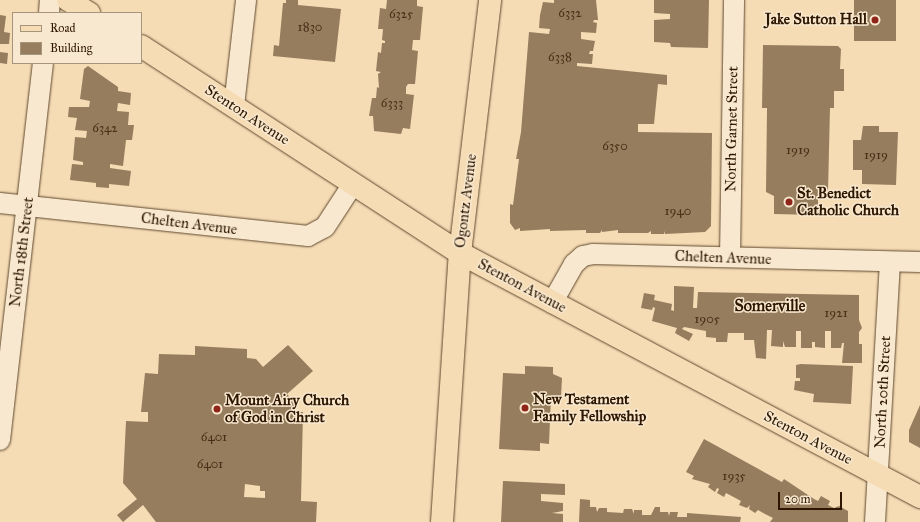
<!DOCTYPE html>
<html>
<head>
<meta charset="utf-8">
<style>
  body { margin:0 }
  #map { position:relative; width:920px; height:522px; overflow:hidden; background:#f5dcb5; font-family:"IM FELL Great Primer",serif }
  div>[style] { position:absolute }
  .building>* { inset:0; background:#957d5e; transform-origin:0 0 }
  .roads { filter:drop-shadow(0 0 1px #60482d) drop-shadow(0 0 1px #60482d) }
  .street>* { height:20px; margin:-10px; padding:0 10px; transform-origin:10px; border-radius:10px; background:#f8e8cf }
  .primary>* { height:22px; margin:-11px; padding:0 11px; transform-origin:11px; border-radius:11px; background:#f5dcb5 }
  .dots>* { width:11px; height:11px; translate:-50% -50%; box-sizing:border-box; border:2px solid #f8e8cf; border-radius:50% }
  span { translate:-50% -50%; white-space:nowrap; text-align:center; line-height:1.15; -webkit-text-stroke:3px #f8e8cf; paint-order:stroke }
  .number-label { font-size:13px; color:#483018 }
  .number-label span { -webkit-text-stroke-width:0 }
  .poi-label { font-size:15px; color:#2e1600; font-weight:700 }
  .right { translate:-100% -50%; text-align:right }
  .left { translate:0 -50%; text-align:left }
  .street-label { font-size:15px; color:#2e1600 }
  .neighbourhood-label { font-size:16px; color:#2e1600; font-weight:700 }
  .legend { position:absolute; left:12px; top:12px; width:130px; height:52px; box-sizing:border-box; background:#f8e8cf; border:1px solid #a7947c; margin:0; padding:5px 7px; list-style:none; font-size:12px; color:#2e1600 }
  .legend li { display:flex; align-items:center; gap:8px; height:20px }
  .legend b { width:20px; border:1px solid #a7947c }
  .scale { position:absolute; left:778px; top:492px; width:64px; height:18px; box-sizing:border-box; border:2px solid #2e1600; border-top:0; padding-left:5px; font-size:12px; line-height:14px; white-space:nowrap; color:#2e1600; -webkit-text-stroke:3px #f8e8cf; paint-order:stroke }
</style>
</head>
<body>
<div id="map">
  <div class="building">
    <i style="clip-path:polygon(286px 0,298px 0,298px 5px,341px 9px,335px 62px,273px 56px,274px 45px,279px 46px,283px 3px,286px 3px)"></i>
    <i style="clip-path:polygon(387px 0,417px 0,417px 6px,423px 7px,420px 40px,413px 40px,412px 50px,418px 51px,415px 84px,408px 84px,406px 87px,406px 94px,414px 95px,410px 129px,403px 128px,401px 134px,374px 131px,373px 116px,369px 116px,372px 98px,376px 98px,377px 87px,379px 88px,378px 74px,381px 72px,376px 71px,378px 52px,381px 53px,382px 43px,385px 43px,385px 41px,382px 40px,383px 29px,378px 29px,380px 8px,386px 9px)"></i>
    <i style="clip-path:polygon(554px 0,596px 0,598px 20px,594px 20px,593px 22px,597px 23px,596px 33px,581px 32px,581px 39px,595px 41px,593px 51px,590px 51px,589px 54px,593px 54px,592px 64px,577px 63px,577px 66px,667px 75px,667px 85px,658px 84px,654px 124px,638px 124px,638px 132px,712px 133px,711px 226px,705px 232px,665px 234px,665px 231px,664px 234px,651px 234px,651px 231px,648px 233px,618px 233px,618px 230px,602px 232px,602px 230px,600px 233px,586px 233px,586px 230px,550px 231px,550px 229px,520px 231px,520px 228px,515px 230px,510px 223px,510px 204px,513px 205px,519px 159px,516px 159px,521px 132px,529px 32px,549px 34px,550px 29px,539px 28px,540px 15px,543px 2px,554px 3px)"></i>
    <i style="clip-path:polygon(654px 0,709px 0,708px 48px,671px 47px,670px 43px,654px 42px,654px 20px,670px 19px,670px 14px,654px 13px)"></i>
    <i style="left:854px;top:0;width:42px;height:41px"></i>
    <i style="clip-path:polygon(0 15px,6px 16px,4px 32px,10px 33px,9px 44px,0 44px)"></i>
    <i style="clip-path:polygon(763px 45px,838px 46px,841px 49px,840px 69px,844px 69px,844px 91px,834px 91px,834px 108px,830px 108px,828px 192px,825px 192px,825px 196px,818px 196px,818px 215px,774px 214px,774px 196px,766px 192px,767px 108px,762px 108px)"></i>
    <i style="clip-path:polygon(0 52px,8px 53px,7px 64px,0 63px)"></i>
    <i style="clip-path:polygon(88px 66px,118px 87px,118px 91px,131px 93px,130px 105px,118px 103px,117px 111px,129px 112px,128px 125px,134px 125px,132px 140px,126px 140px,123px 166px,110px 164px,110px 168px,131px 171px,129px 186px,109px 184px,109px 188px,96px 187px,96px 183px,70px 180px,72px 164px,83px 165px,83px 162px,73px 160px,75px 137px,86px 138px,87px 131px,75px 130px,77px 118px,68px 117px,69px 107px,89px 107px,90px 101px,80px 99px,84px 69px)"></i>
    <i style="clip-path:polygon(863px 126px,879px 126px,879px 132px,898px 132px,896px 185px,862px 184px,862px 170px,853px 170px,853px 140px,861px 140px)"></i>
    <i style="clip-path:polygon(674px 286px,694px 287px,693px 308px,697px 308px,698px 292px,859px 295px,859px 320px,862px 328px,859px 332px,859px 344px,862px 344px,862px 363px,842px 363px,844px 343px,842px 343px,841px 348px,831px 348px,831px 331px,825px 331px,825px 348px,815px 347px,815px 342px,812px 342px,812px 348px,801px 348px,801px 331px,796px 331px,796px 347px,785px 347px,783px 341px,783px 347px,771px 346px,772px 330px,767px 330px,766px 359px,756px 358px,754px 340px,744px 340px,744px 333px,728px 333px,727px 342px,716px 342px,716px 338px,706px 337px,706px 331px,684px 327px,682px 329px,693px 334px,689px 341px,675px 333px,677px 328px,652px 321px,655px 308px,653px 307px,652px 310px,641px 308px,644px 293px,655px 295px,654px 300px,672px 304px,671px 310px,674px 311px)"></i>
    <i style="clip-path:polygon(evenodd,288px 345px,313px 371px,287px 394px,294px 402px,294px 412px,303px 412px,301px 501px,317px 502px,316px 522px,156px 522px,143px 505px,123px 522px,117px 515px,137px 499px,123px 483px,126px 421px,148px 422px,148px 412px,141px 412px,145px 373px,158px 374px,159px 354px,195px 355px,195px 346px,247px 349px,247px 358px,256px 359px,263px 367px,288px 345px,245px 484px,260px 486px,260px 491px,265px 491px,265px 498px,244px 497px,245px 484px)"></i>
    <i style="clip-path:polygon(801px 364px,853px 366px,851px 404px,813px 402px,814px 394px,794px 390px,795px 381px,800px 381px,800px 378px,796px 378px,796px 365px)"></i>
    <i style="clip-path:polygon(525px 366px,553px 367px,553px 374px,562px 378px,561px 397px,551px 396px,549px 444px,540px 443px,540px 451px,499px 449px,503px 373px,525px 374px)"></i>
    <i style="clip-path:polygon(920px 405px,920px 448px,909px 442px,909px 430px)"></i>
    <i style="clip-path:polygon(704px 439px,782px 482px,784px 479px,814px 499px,818px 501px,821px 496px,830px 501px,828px 505px,834px 508px,839px 506px,848px 511px,848px 522px,770px 522px,773px 518px,765px 514px,758px 510px,755px 513px,749px 509px,750px 505px,747px 508px,739px 505px,741px 501px,726px 493px,724px 497px,717px 493px,719px 489px,717px 488px,715px 492px,708px 487px,710px 484px,692px 479px,694px 476px,686px 472px)"></i>
    <i style="clip-path:polygon(503px 481px,565px 484px,565px 495px,541px 494px,541px 501px,563px 503px,563px 511px,552px 513px,563px 514px,563px 522px,501px 522px)"></i>
    <i style="clip-path:polygon(580px 499px,590px 500px,590px 507px,596px 507px,597px 512px,599px 508px,607px 508px,607px 512px,623px 513px,624px 509px,632px 509px,634px 514px,634px 510px,642px 510px,642px 515px,651px 515px,655px 507px,660px 507px,660px 512px,668px 512px,669px 516px,670px 512px,678px 512px,677px 517px,687px 517px,687px 513px,741px 517px,740px 522px,579px 522px)"></i>
  </div>
  <div class="roads">
    <div class="street">
      <i style="left:49px;top:13px;width:13px;rotate:-86deg"></i>
      <i style="left:234px;top:106px;width:107px;rotate:-83.5deg"></i>
      <i style="left:0;top:203px;width:310px;rotate:6.1deg"></i>
      <i style="left:308px;top:236px;width:19px;rotate:-28deg"></i>
      <i style="left:325px;top:227px;width:51px;rotate:-56.9deg"></i>
      <i style="left:730px;top:257px;width:257px;rotate:-89.1deg"></i>
      <i style="left:552px;top:303px;width:45px;rotate:-60.6deg"></i>
      <i style="left:574px;top:264px;width:12px;rotate:-42deg"></i>
      <i style="left:583px;top:256px;width:10px;rotate:-11deg"></i>
      <i style="left:593px;top:254px;width:327px;rotate:1.4deg"></i>
      <i style="left:0;top:440px;width:379px;rotate:-83.5deg"></i>
      <i style="left:875px;top:522px;width:259px;rotate:-86.7deg"></i>
    </div>
    <div class="primary">
      <i style="left:68px;top:0;width:25px;rotate:32deg"></i>
      <i style="left:141px;top:46px;width:380px;rotate:33deg"></i>
      <i style="left:460px;top:253px;width:521px;rotate:27.94deg"></i>
      <i style="left:442px;top:522px;width:270px;rotate:-86.2deg"></i>
      <i style="left:460px;top:253px;width:255px;rotate:-83.2deg"></i>
    </div>
  </div>
  <div class="dots">
    <i style="left:875px;top:20px;background:#8f2418"></i>
    <i style="left:789px;top:202px;background:#8f2418"></i>
    <i style="left:525px;top:408px;background:#8f2418"></i>
    <i style="left:217px;top:409px;background:#8f2418"></i>
  </div>
  <div class="number-label">
    <span style="left:570px;top:13px">6332</span>
    <span style="left:401px;top:14px">6325</span>
    <span style="left:310px;top:27px">1830</span>
    <span style="left:560px;top:57px">6338</span>
    <span style="left:392px;top:103px">6333</span>
    <span style="left:105px;top:128px">6342</span>
    <span style="left:615px;top:146px">6350</span>
    <span style="left:798px;top:150px">1919</span>
    <span style="left:876px;top:155px">1919</span>
    <span style="left:678px;top:211px">1940</span>
    <span style="left:836px;top:313px">1921</span>
    <span style="left:707px;top:319px">1905</span>
    <span style="left:214px;top:437px">6401</span>
    <span style="left:210px;top:464px">6401</span>
    <span style="left:734px;top:476px">1935</span>
  </div>
  <div class="poi-label">
    <span class="right" style="left:867px;top:20px">Jake Sutton Hall</span>
    <span class="left" style="left:797px;top:202px">St. Benedict<br>Catholic Church</span>
    <span class="left" style="left:533px;top:408px">New Testament<br>Family Fellowship</span>
    <span class="left" style="left:225px;top:409px">Mount Airy Church<br>of God in Christ</span>
  </div>
  <div class="street-label">
    <span style="left:247px;top:115px;rotate:33deg">Stenton Avenue</span>
    <span style="left:732px;top:129px;rotate:-89deg">North Garnet Street</span>
    <span style="left:466px;top:201px;rotate:-83deg">Ogontz Avenue</span>
    <span style="left:189px;top:224px;rotate:7deg">Chelten Avenue</span>
    <span style="left:22px;top:252px;rotate:-83deg">North 18th Street</span>
    <span style="left:723px;top:258px;rotate:2deg">Chelten Avenue</span>
    <span style="left:522px;top:286px;rotate:28deg">Stenton Avenue</span>
    <span style="left:883px;top:392px;rotate:-87deg">North 20th Street</span>
    <span style="left:808px;top:438px;rotate:28deg">Stenton Avenue</span>
  </div>
  <div class="neighbourhood-label">
    <span style="left:770px;top:306px">Somerville</span>
  </div>
  <ul class="legend">
  <li><b style="height:5px;background:#f5dcb5"></b>Road</li>
  <li><b style="height:11px;background:#957d5e"></b>Building</li>
  </ul>
  <div class="scale">20 m</div>
</div>
</body>
</html>
